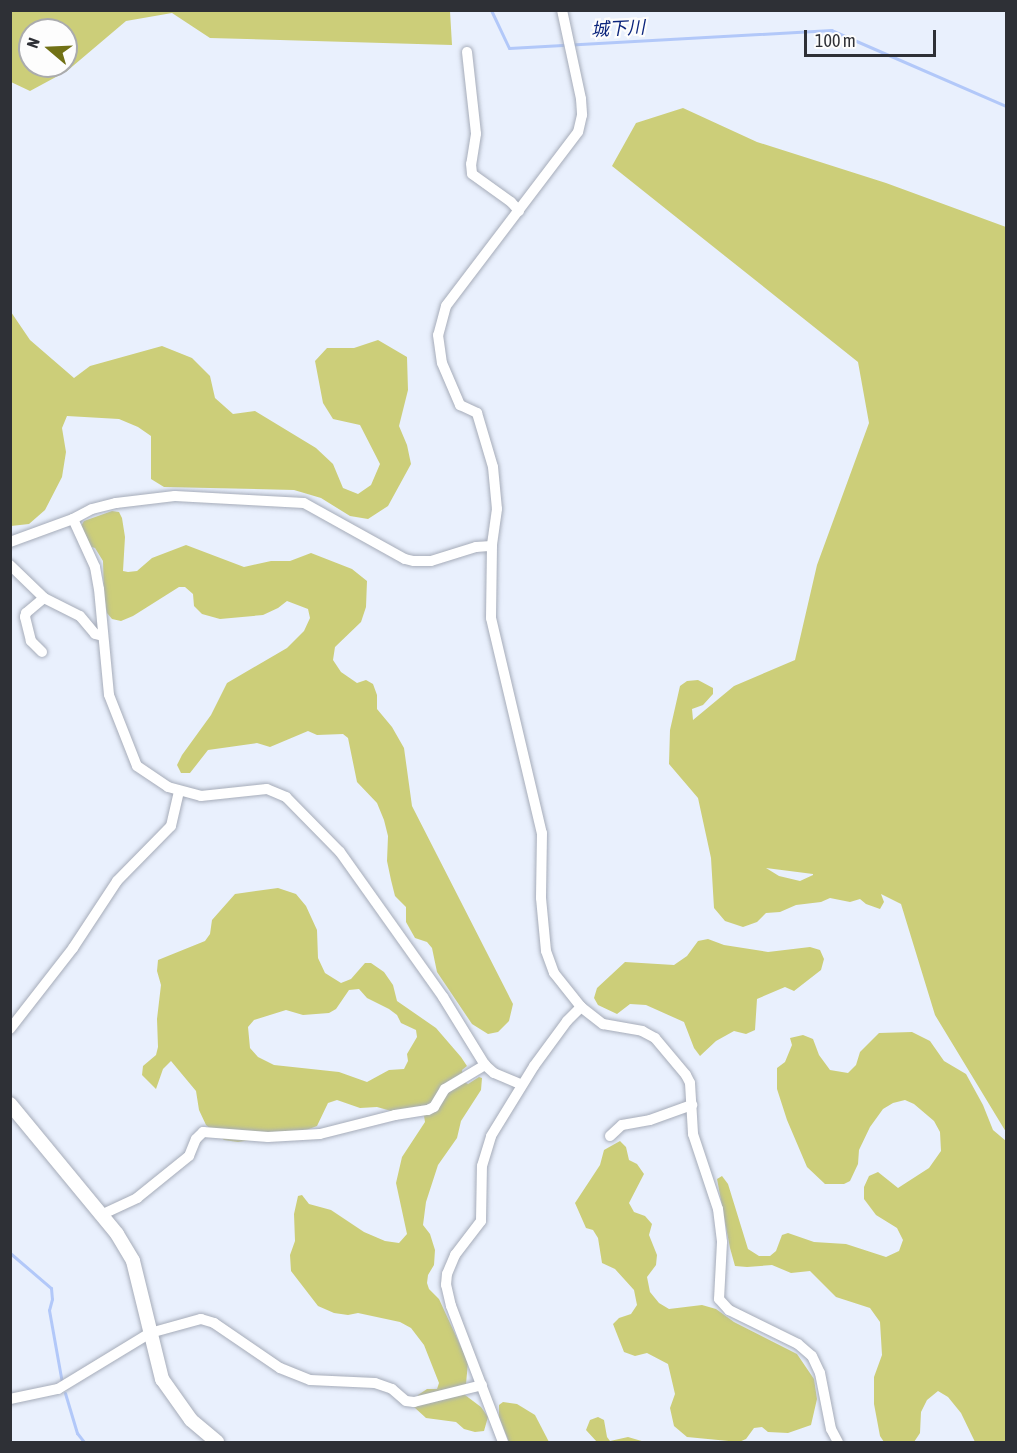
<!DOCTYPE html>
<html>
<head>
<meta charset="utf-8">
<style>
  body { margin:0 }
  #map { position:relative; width:1017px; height:1453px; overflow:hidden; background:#e9f0fd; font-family:"Asap Condensed","Noto Sans JP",sans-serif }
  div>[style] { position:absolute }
  .green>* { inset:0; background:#ccce79 }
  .stream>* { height:3px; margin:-1.5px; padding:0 1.5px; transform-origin:1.5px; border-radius:1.5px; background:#b2c8f9 }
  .roads { filter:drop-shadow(0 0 2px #a6acb9) drop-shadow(0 0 2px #a6acb9) }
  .minor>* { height:10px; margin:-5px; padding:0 5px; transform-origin:5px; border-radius:5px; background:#fff }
  .tertiary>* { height:14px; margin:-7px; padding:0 7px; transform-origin:7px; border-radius:7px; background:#fff }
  span { translate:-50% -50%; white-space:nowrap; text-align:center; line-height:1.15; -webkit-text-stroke:4.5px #fdfdfd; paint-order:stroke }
  .water-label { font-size:18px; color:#0d267d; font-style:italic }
  .frame { position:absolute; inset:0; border:12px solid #2e3036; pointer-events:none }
  .north { position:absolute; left:18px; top:18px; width:60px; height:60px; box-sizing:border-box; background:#fdfdfd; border:2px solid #aaabad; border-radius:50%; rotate:289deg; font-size:16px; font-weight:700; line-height:24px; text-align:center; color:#2e3036 }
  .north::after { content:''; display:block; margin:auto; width:21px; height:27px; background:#717115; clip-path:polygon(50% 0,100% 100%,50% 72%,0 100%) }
  .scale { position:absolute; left:804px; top:30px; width:132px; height:27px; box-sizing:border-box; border:3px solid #2e3036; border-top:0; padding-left:8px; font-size:18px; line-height:21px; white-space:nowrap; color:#2e3036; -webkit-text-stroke:4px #fdfdfd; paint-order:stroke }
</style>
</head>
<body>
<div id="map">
  <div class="green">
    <i style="clip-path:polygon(evenodd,10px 11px,450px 11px,452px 45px,210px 38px,172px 13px,126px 21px,67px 71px,30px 91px,11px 82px,10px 11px,30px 30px,66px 30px,66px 66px,30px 66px,30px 30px)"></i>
    <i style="clip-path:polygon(evenodd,683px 108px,757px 142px,886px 183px,1006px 227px,1006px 1132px,935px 1015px,901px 904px,881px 894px,884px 902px,880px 909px,866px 904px,860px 899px,850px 902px,830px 898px,821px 902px,796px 905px,780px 912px,766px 913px,757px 922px,743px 927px,725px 921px,714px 908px,711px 858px,698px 798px,669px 764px,670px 730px,680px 686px,687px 681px,698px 680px,713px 688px,713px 694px,703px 705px,692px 709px,693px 720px,734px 686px,795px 660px,817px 565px,869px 423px,858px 362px,612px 166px,636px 123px,683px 108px,766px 868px,813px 874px,813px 875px,800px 881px,779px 876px,766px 868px)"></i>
    <i style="clip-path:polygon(11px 312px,30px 340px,74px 378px,90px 366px,162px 346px,192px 358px,210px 376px,215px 398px,233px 414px,255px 411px,316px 448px,333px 464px,343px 488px,358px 494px,371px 485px,380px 464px,360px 425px,333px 419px,323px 403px,315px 361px,327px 348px,354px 348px,378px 340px,407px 357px,408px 390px,399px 426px,407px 445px,411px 464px,388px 506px,368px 519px,350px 516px,321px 498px,294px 490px,164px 487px,151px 479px,151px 436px,138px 427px,119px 419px,67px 416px,62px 428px,66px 452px,62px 477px,45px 510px,29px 524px,11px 526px)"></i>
    <i style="clip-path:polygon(112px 511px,119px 512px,122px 518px,125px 537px,123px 571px,128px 572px,137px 571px,152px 558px,186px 545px,244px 567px,271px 561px,290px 561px,311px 553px,352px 569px,367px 581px,366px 607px,361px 622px,335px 647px,333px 660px,341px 672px,357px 683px,366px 680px,373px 684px,377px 695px,377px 709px,392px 727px,404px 748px,412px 806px,513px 1004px,509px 1021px,498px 1032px,488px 1034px,472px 1024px,437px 972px,432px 948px,427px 942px,415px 938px,406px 922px,406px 907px,395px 896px,391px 880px,387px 861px,388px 836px,384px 820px,377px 803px,357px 782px,348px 738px,343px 734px,317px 735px,308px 731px,270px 747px,257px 743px,208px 750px,190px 773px,181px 773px,177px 765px,182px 755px,211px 715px,227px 683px,287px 648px,304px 631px,310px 618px,308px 609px,287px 601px,278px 608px,263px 615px,220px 619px,202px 614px,194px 606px,193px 594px,185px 587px,179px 587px,133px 616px,121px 621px,112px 619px,107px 613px,104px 596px,103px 561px,95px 548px,86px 545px,78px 531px,84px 521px)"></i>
    <i style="clip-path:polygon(evenodd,278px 888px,296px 894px,306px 906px,317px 930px,318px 958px,325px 973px,341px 983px,351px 979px,365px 963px,371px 963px,384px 972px,393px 985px,397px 1001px,436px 1028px,461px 1057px,467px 1066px,462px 1070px,464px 1082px,468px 1084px,479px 1077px,482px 1078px,481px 1090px,461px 1121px,457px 1138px,438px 1165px,426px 1202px,423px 1225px,430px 1234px,435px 1250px,434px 1265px,428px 1275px,427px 1283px,429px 1289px,439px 1299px,468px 1362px,465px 1395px,481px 1407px,488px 1417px,484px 1431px,475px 1432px,464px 1429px,456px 1422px,426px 1418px,414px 1407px,418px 1395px,427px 1389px,437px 1389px,439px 1383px,424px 1345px,411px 1328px,400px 1322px,358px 1313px,348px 1315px,334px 1313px,318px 1306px,291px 1271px,290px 1255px,295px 1241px,294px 1214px,298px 1196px,302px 1195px,309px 1204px,331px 1210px,364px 1232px,385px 1241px,399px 1243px,407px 1234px,396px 1183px,402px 1157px,425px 1122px,424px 1116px,409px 1116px,377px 1107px,360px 1108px,337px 1100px,328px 1103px,317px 1126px,301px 1132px,238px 1142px,224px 1140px,206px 1125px,199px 1110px,196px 1091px,171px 1061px,163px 1069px,156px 1089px,142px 1075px,143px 1066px,156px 1055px,158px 1047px,157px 1019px,161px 985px,157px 971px,158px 960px,205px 941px,210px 934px,212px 920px,235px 894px,278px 888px,359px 989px,367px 998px,389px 1009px,397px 1015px,401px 1023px,416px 1030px,417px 1037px,407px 1054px,408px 1061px,404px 1069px,389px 1070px,367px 1082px,339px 1072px,274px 1065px,258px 1057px,250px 1048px,248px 1027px,254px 1020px,286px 1010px,303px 1015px,329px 1013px,336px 1009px,349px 990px,359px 989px)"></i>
    <i style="clip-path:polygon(708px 939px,724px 945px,768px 952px,810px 947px,820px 950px,824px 959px,821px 970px,794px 991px,785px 987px,757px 999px,755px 1030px,746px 1034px,734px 1031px,716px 1041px,700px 1056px,694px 1048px,684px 1022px,646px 1005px,630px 1004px,617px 1014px,598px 1005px,594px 998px,597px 988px,625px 962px,674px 965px,687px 956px,698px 941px)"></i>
    <i style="clip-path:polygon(912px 1032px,930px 1041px,944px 1061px,966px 1074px,983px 1105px,993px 1130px,1006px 1141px,1006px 1442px,975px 1442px,961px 1413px,948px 1397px,938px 1391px,927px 1400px,921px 1412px,920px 1433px,914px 1442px,884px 1442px,880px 1436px,874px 1404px,874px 1377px,882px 1355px,880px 1322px,870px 1308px,836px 1297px,810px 1271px,791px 1273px,772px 1265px,747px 1267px,735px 1266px,730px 1248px,717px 1179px,722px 1176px,728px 1184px,748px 1249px,759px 1256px,770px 1256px,776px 1251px,782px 1235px,788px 1233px,814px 1242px,846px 1244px,886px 1257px,899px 1251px,903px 1240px,897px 1228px,876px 1215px,864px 1199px,864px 1187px,869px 1176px,878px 1172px,898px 1188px,929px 1168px,941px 1151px,940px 1132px,934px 1121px,914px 1104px,905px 1100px,893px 1103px,883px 1109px,870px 1127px,859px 1150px,858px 1164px,850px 1181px,844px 1184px,825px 1184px,807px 1167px,787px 1120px,777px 1089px,777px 1068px,785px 1062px,792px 1045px,790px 1038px,803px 1035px,813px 1039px,819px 1055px,830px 1070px,848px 1073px,856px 1065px,860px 1052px,879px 1033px)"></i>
    <i style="clip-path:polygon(620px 1141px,626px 1147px,629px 1160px,637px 1164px,644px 1174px,629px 1203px,634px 1212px,645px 1216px,652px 1224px,649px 1235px,657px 1255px,656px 1265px,647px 1277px,650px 1292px,659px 1303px,669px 1309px,702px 1305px,716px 1309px,734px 1322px,797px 1354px,814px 1379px,817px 1399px,811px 1425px,788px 1433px,768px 1432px,762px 1427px,754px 1428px,746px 1439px,739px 1442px,687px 1437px,674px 1426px,670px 1408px,675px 1394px,668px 1364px,647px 1353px,635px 1356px,624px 1352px,613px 1324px,619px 1318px,631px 1314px,637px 1305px,634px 1290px,615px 1269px,602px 1263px,598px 1238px,593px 1230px,586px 1228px,575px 1203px,600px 1165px,604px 1150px)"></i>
    <i style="clip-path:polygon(503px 1402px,517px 1404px,535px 1415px,549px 1442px,509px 1442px,499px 1417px,499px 1405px)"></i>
    <i style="clip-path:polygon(598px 1417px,604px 1420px,607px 1437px,610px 1441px,628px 1437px,645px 1442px,597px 1442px,586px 1430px,590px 1420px)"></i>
  </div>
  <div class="stream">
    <i style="left:491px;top:10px;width:42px;rotate:64.7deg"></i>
    <i style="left:509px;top:48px;width:323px;rotate:-3.2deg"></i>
    <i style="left:831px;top:30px;width:191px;rotate:23.5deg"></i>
    <i style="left:10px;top:1253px;width:54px;rotate:40.5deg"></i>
    <i style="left:51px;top:1288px;width:11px;rotate:85deg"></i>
    <i style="left:52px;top:1299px;width:11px;rotate:105deg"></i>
    <i style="left:49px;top:1310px;width:74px;rotate:79.9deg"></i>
    <i style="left:65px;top:1393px;width:42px;rotate:73.3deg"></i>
    <i style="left:77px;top:1433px;width:11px;rotate:52deg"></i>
  </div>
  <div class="roads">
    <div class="minor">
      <i style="left:562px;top:10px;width:91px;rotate:77.9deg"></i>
      <i style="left:581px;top:99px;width:16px;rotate:86deg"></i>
      <i style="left:582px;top:115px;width:17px;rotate:103deg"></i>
      <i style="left:578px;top:132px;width:218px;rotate:127.2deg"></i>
      <i style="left:446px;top:306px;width:30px;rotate:105deg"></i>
      <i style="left:438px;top:335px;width:28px;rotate:82deg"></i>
      <i style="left:442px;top:363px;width:46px;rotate:66.8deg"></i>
      <i style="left:460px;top:405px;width:19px;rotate:25deg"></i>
      <i style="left:477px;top:413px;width:56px;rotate:73.5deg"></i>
      <i style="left:493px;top:467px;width:42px;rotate:84.6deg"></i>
      <i style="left:497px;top:509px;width:37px;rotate:98deg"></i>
      <i style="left:492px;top:546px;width:72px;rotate:90.8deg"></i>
      <i style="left:491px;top:618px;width:221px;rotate:76.7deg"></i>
      <i style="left:542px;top:833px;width:65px;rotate:90.9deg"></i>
      <i style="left:541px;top:898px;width:53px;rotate:84.6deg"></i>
      <i style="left:546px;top:951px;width:23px;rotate:70deg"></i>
      <i style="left:554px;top:973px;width:43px;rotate:51.5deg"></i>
      <i style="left:581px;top:1007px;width:28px;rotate:38deg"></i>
      <i style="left:603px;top:1024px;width:40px;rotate:10deg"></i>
      <i style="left:642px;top:1031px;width:15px;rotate:28deg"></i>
      <i style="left:655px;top:1038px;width:48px;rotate:50deg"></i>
      <i style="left:686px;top:1075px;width:9px;rotate:63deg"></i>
      <i style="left:690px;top:1083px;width:51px;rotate:86.6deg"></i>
      <i style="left:693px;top:1134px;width:79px;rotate:71.6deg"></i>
      <i style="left:718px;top:1209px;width:33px;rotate:83deg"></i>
      <i style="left:722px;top:1242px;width:57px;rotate:93deg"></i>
      <i style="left:719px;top:1299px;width:15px;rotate:48deg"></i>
      <i style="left:729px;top:1310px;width:77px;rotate:26.2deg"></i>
      <i style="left:798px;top:1344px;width:18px;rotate:41deg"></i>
      <i style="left:812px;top:1356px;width:19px;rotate:65deg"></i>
      <i style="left:820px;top:1373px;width:57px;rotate:78.9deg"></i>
      <i style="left:831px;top:1429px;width:15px;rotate:62deg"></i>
      <i style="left:467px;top:52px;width:82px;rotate:83.7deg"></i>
      <i style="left:476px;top:134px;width:30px;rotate:99deg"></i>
      <i style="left:471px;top:164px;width:10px;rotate:84deg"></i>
      <i style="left:472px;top:174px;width:48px;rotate:35.7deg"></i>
      <i style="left:511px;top:202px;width:12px;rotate:48deg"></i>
      <i style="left:73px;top:519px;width:53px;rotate:65.4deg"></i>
      <i style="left:95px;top:567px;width:22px;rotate:80deg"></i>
      <i style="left:99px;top:589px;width:106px;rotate:84.6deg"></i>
      <i style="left:109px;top:695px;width:76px;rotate:68.5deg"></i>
      <i style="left:137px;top:766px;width:37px;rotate:34deg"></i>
      <i style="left:168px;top:787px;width:34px;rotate:15deg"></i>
      <i style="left:201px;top:796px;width:66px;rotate:-6.1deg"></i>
      <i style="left:267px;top:789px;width:21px;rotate:23deg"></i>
      <i style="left:286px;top:797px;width:77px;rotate:45.5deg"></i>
      <i style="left:340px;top:852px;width:178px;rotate:54.6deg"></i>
      <i style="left:443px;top:997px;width:80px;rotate:58.3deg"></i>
      <i style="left:485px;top:1065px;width:12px;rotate:42deg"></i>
      <i style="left:494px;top:1073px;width:30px;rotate:23deg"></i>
      <i style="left:10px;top:542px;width:67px;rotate:-20.1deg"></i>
      <i style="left:73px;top:519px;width:21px;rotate:-28deg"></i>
      <i style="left:92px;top:509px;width:25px;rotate:-14deg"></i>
      <i style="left:116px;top:503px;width:59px;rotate:-6.8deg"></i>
      <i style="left:175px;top:496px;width:129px;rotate:3.1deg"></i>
      <i style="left:304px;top:503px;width:115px;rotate:29deg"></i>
      <i style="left:405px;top:559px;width:9px;rotate:13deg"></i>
      <i style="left:414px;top:561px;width:17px"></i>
      <i style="left:431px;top:561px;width:47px;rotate:-17.3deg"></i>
      <i style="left:476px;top:547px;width:16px;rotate:-4deg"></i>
      <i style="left:10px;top:565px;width:47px;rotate:44.1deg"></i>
      <i style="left:44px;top:598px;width:40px;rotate:26.6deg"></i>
      <i style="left:80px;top:616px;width:23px;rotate:50deg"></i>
      <i style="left:95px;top:634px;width:8px;rotate:14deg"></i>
      <i style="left:42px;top:652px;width:16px;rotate:-135deg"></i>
      <i style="left:31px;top:641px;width:25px;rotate:-104deg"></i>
      <i style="left:25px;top:617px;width:4px;rotate:-76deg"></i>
      <i style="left:26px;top:613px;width:23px;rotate:-40deg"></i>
      <i style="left:10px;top:1029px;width:103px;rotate:-52.1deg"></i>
      <i style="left:73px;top:948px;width:80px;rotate:-56.7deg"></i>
      <i style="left:117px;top:881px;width:77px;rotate:-45.5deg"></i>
      <i style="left:171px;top:826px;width:36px;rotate:-77deg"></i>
      <i style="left:610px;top:1136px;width:16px;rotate:-43deg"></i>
      <i style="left:622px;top:1125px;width:28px;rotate:-10deg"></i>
      <i style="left:650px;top:1120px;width:45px;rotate:-19.7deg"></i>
      <i style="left:103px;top:1214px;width:38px;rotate:-25deg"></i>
      <i style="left:137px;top:1198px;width:67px;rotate:-38.9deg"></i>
      <i style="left:189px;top:1156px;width:18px;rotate:-68deg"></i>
      <i style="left:196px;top:1139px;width:10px;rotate:-45deg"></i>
      <i style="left:203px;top:1132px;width:65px;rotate:4.4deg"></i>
      <i style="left:268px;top:1137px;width:52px;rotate:-3.3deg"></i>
      <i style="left:320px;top:1134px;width:77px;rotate:-14.2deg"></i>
      <i style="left:395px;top:1115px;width:33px;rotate:-9deg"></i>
      <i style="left:428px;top:1110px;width:7px;rotate:-27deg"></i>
      <i style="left:434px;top:1107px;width:21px;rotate:-59deg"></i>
      <i style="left:445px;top:1089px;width:47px;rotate:-31deg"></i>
      <i style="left:10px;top:1399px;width:49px;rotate:-11.8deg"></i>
      <i style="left:58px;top:1389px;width:108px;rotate:-31.3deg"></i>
      <i style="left:150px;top:1333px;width:53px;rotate:-15.4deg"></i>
      <i style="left:201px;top:1319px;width:14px;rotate:17deg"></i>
      <i style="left:214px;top:1323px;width:80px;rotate:34.3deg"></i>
      <i style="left:280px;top:1368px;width:32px;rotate:22deg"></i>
      <i style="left:310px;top:1380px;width:65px;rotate:2.6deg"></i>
      <i style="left:375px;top:1383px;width:18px;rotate:19deg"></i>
      <i style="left:392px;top:1389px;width:18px;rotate:41deg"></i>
      <i style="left:406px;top:1401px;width:8px;rotate:7deg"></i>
      <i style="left:414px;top:1402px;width:70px;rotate:-14deg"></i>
      <i style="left:503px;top:1442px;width:146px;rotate:-110.9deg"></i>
      <i style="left:451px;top:1306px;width:22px;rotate:-103deg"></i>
      <i style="left:446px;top:1285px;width:11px;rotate:-85deg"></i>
      <i style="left:447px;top:1274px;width:21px;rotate:-67deg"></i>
      <i style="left:455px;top:1255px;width:43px;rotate:-52.6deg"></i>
      <i style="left:481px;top:1221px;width:55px;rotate:-89deg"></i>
      <i style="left:482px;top:1166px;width:31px;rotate:-73deg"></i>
      <i style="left:491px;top:1136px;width:82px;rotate:-58.4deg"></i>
      <i style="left:534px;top:1066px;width:56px;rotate:-53.7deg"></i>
      <i style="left:567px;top:1021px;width:20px;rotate:-45deg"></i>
    </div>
    <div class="tertiary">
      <i style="left:10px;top:1104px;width:168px;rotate:50.5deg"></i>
      <i style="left:117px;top:1234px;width:31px;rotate:59deg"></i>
      <i style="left:133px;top:1261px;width:122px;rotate:76.2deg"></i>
      <i style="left:162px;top:1379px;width:50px;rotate:54.7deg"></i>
      <i style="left:191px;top:1420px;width:34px;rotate:40deg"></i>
    </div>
  </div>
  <div class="water-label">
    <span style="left:618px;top:29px;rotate:-3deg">城下川</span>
  </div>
  <div class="frame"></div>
  <div class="north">N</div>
  <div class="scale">100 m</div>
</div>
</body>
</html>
